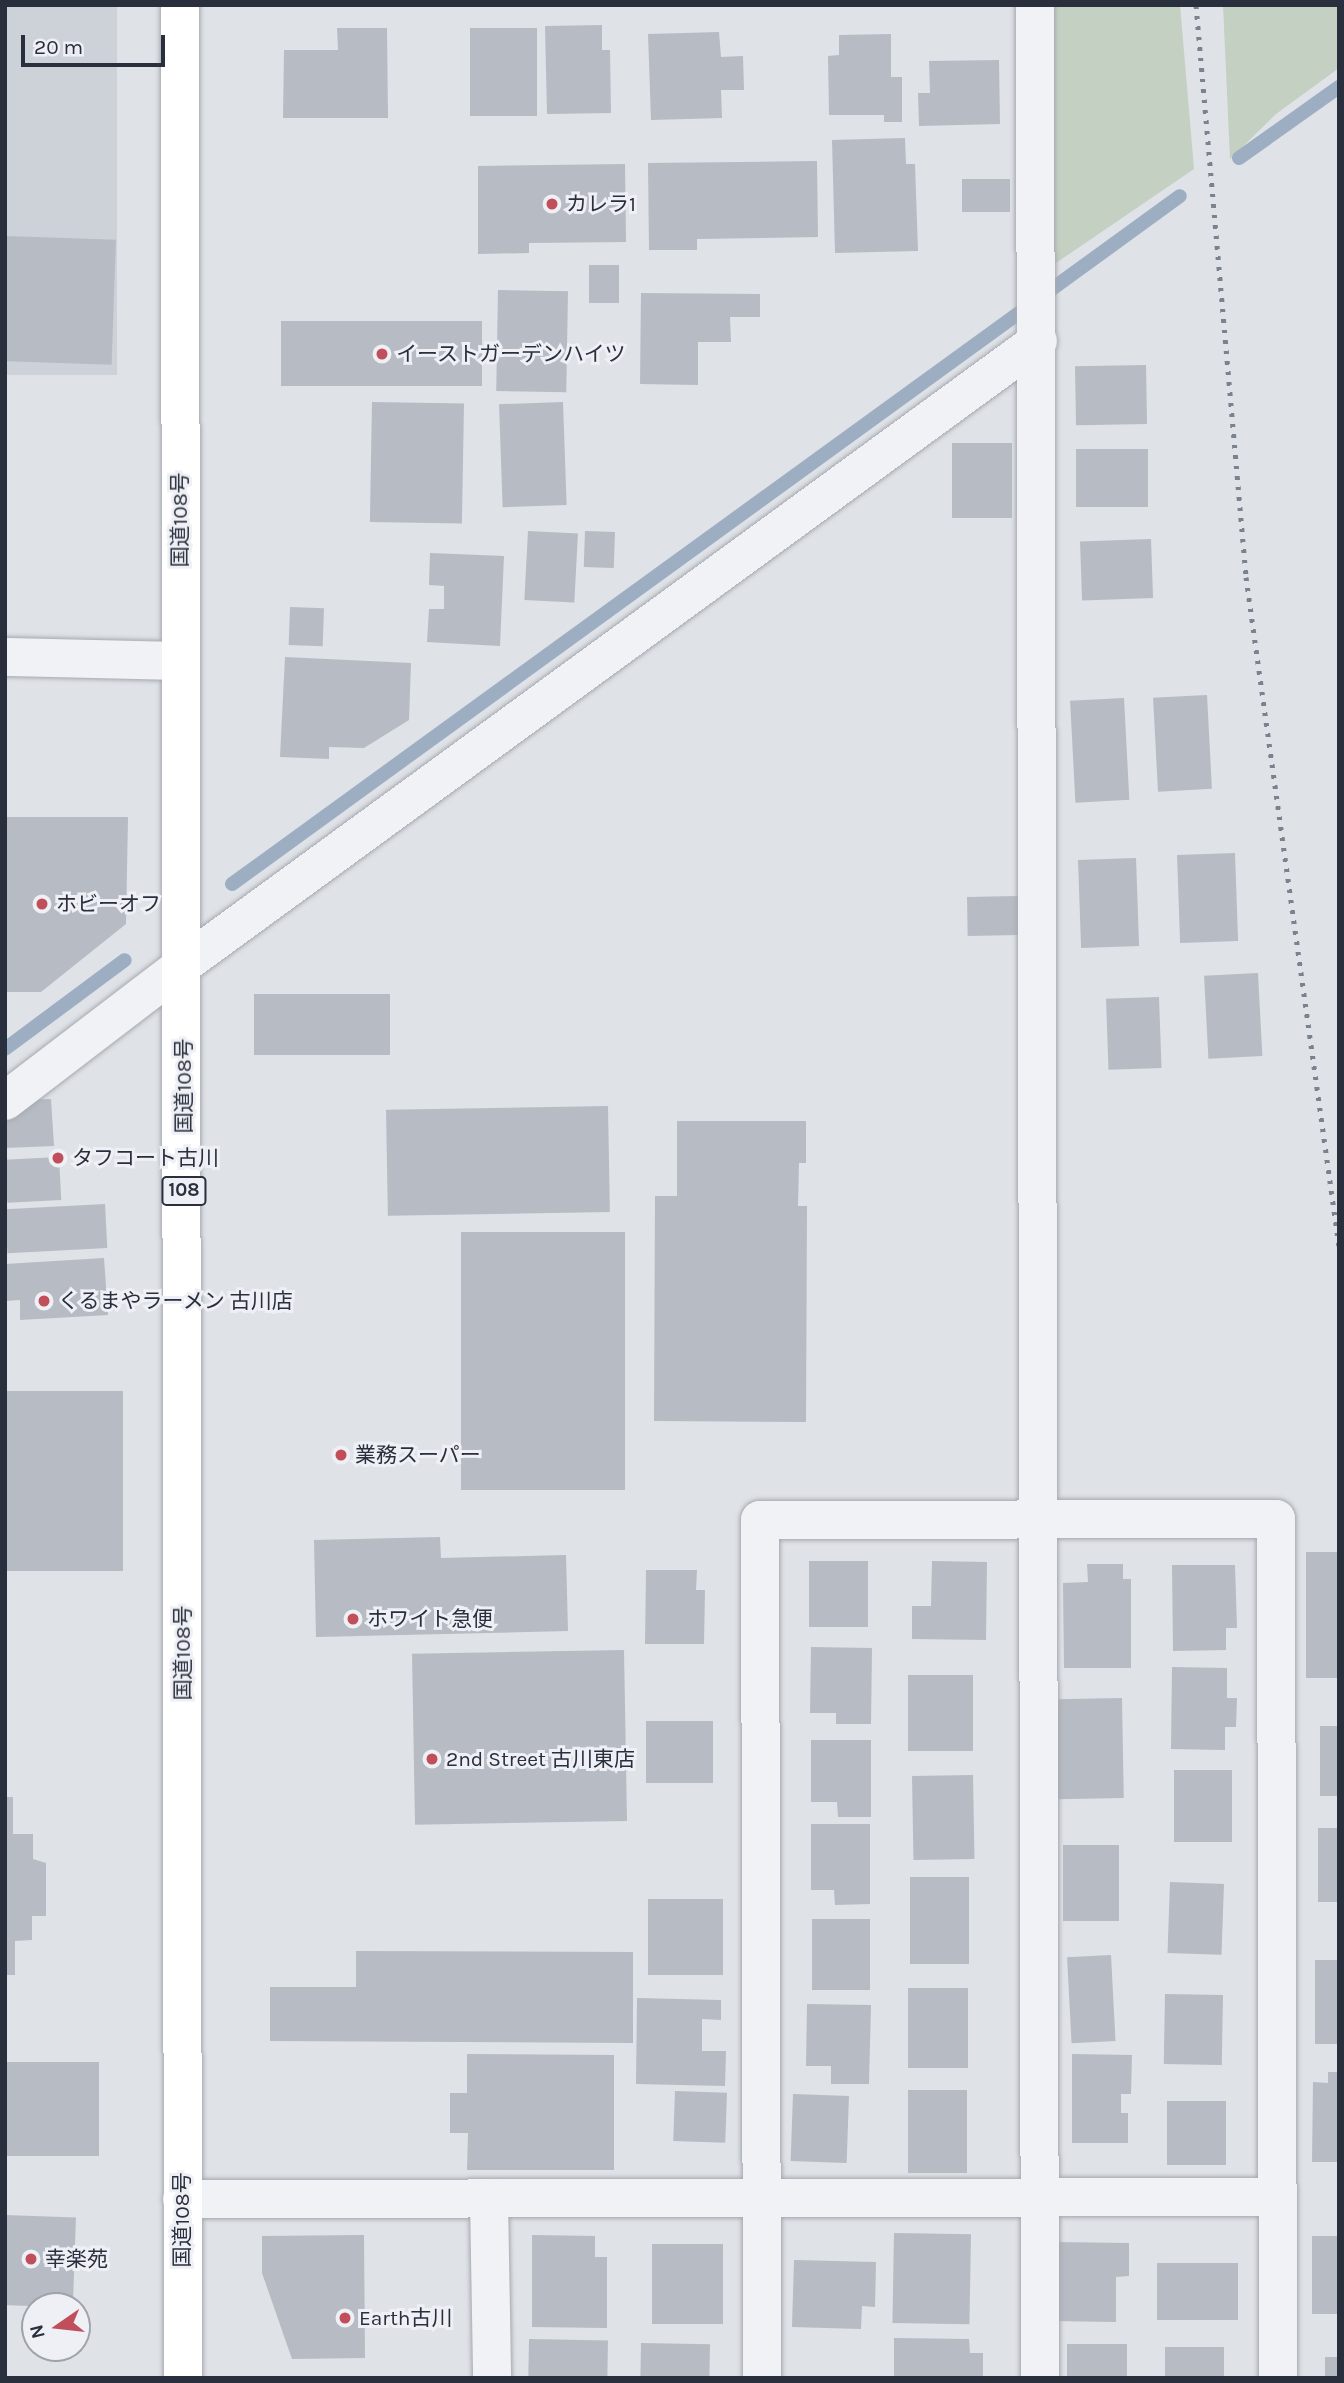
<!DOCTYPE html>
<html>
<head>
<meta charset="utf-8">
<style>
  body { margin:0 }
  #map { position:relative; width:1344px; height:2383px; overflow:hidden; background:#dfe2e7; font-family:Karla,"Noto Sans JP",sans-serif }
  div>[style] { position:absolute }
  .built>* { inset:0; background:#cdd1d8; transform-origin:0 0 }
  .green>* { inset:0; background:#c4d0c1 }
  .stream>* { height:14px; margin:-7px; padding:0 7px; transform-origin:7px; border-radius:7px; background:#9daec3 }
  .building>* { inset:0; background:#b7bbc3; transform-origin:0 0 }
  .roads { filter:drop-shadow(0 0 2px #a5a9b0) drop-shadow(0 0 2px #a5a9b0) }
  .minor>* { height:38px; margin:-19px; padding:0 19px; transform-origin:19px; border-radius:19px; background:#f1f2f5 }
  .highway>* { height:38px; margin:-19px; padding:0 19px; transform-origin:19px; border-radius:19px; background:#fff }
  .rail>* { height:5px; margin-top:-2.5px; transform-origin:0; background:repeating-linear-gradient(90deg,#7a818f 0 3.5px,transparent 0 10.5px) }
  .dots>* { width:19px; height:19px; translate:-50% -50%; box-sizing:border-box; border:4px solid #eef0f5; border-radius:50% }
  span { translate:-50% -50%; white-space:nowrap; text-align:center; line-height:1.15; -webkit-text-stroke:6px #eef0f5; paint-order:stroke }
  .shield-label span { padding:2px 5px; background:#eef0f5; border:2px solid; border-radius:5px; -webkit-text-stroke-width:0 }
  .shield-label { font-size:19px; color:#292f3c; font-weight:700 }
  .poi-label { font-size:21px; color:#292f3c }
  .left { translate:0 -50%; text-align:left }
  .street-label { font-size:21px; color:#292f3c }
  .frame { position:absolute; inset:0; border:7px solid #292f3c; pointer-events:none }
  .north { position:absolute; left:21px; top:2292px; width:70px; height:70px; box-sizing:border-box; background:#eef0f5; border:2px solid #9fa3ab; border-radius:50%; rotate:256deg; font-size:19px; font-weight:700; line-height:28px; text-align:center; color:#292f3c }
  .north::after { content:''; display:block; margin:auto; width:24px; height:32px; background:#c04f5b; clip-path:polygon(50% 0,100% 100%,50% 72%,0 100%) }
  .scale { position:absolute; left:21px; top:35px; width:144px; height:32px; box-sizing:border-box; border:4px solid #292f3c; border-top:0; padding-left:9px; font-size:21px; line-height:24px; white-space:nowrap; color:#292f3c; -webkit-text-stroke:5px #eef0f5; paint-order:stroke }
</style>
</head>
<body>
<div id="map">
  <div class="built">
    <i style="left:5px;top:5px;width:112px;height:370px"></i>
  </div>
  <div class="green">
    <i style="clip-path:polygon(1053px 5px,1180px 5px,1194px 169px,1053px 265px)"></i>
    <i style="clip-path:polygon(1223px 5px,1339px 5px,1339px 68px,1276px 114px,1230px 159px)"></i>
  </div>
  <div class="stream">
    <i style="left:1239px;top:158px;width:123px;rotate:-35.4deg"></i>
    <i style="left:232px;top:884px;width:1171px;rotate:-35.97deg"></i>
    <i style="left:5px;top:1049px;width:149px;rotate:-36.6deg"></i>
  </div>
  <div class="building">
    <i style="clip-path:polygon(602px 25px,602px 50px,610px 50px,611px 113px,547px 114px,545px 26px)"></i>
    <i style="clip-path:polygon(337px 28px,387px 28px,388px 118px,283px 118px,284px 50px,338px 50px)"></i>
    <i style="left:470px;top:28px;width:67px;height:88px"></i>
    <i style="clip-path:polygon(719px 32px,721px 57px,743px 56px,744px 90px,721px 90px,722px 118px,651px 120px,648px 34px)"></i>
    <i style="clip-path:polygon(891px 34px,891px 77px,902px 77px,902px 122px,884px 122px,884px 115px,829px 115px,828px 56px,839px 55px,839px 35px)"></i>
    <i style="clip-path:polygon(999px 60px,1000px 124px,919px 126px,918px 93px,930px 93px,929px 61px)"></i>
    <i style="clip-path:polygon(905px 138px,906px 164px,915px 164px,918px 251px,835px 253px,832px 140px)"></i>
    <i style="clip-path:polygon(817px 161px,818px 237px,697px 239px,697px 250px,649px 250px,648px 163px)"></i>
    <i style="clip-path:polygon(625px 164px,626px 242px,529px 243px,529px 253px,478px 254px,478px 166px)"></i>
    <i style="left:1010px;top:179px;width:33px;height:48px;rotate:90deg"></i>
    <i style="left:5px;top:236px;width:111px;height:125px;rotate:2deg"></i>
    <i style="left:589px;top:265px;width:30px;height:38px"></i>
    <i style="left:498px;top:290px;width:70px;height:101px;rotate:1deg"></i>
    <i style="clip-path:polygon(641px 293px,760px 294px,760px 317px,730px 317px,731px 342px,698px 342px,698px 385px,640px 384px)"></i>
    <i style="left:281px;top:321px;width:201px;height:65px"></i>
    <i style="left:1146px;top:365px;width:59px;height:71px;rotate:89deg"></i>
    <i style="left:372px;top:402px;width:92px;height:120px;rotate:1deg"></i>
    <i style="left:563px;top:402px;width:103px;height:64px;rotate:88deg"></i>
    <i style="left:952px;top:443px;width:60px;height:75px"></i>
    <i style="left:1148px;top:449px;width:58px;height:72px;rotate:90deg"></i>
    <i style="left:528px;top:531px;width:50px;height:69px;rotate:3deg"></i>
    <i style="left:585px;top:531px;width:30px;height:36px;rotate:2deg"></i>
    <i style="left:1151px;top:539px;width:59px;height:71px;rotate:88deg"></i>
    <i style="clip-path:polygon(430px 553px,504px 556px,500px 646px,427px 642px,429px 609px,444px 609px,444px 586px,429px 585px)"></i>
    <i style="left:290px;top:607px;width:34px;height:38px;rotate:2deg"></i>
    <i style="clip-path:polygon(285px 657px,411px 663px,409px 720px,364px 748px,329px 747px,329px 759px,280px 757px)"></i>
    <i style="left:1207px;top:695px;width:94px;height:54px;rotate:87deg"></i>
    <i style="left:1124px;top:698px;width:102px;height:54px;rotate:87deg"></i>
    <i style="clip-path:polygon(5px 817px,128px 817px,126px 924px,41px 992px,5px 992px)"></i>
    <i style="left:1235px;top:853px;width:88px;height:58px;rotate:88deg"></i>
    <i style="left:1136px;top:858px;width:88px;height:58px;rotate:88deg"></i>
    <i style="left:1021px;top:896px;width:39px;height:54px;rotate:89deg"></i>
    <i style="left:1258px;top:973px;width:83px;height:54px;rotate:87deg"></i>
    <i style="left:254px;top:994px;width:136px;height:61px"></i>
    <i style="left:1159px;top:997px;width:71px;height:53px;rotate:88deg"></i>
    <i style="clip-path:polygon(51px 1099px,54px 1146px,5px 1148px,5px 1113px,21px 1100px)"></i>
    <i style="left:608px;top:1106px;width:106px;height:222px;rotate:89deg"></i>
    <i style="clip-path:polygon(677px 1121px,806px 1121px,806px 1163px,799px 1163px,798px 1206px,807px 1206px,806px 1422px,654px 1421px,655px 1196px,677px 1196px)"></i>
    <i style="left:59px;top:1157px;width:43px;height:54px;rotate:87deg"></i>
    <i style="left:105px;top:1204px;width:44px;height:100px;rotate:87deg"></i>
    <i style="left:461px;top:1232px;width:164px;height:258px"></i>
    <i style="clip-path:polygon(104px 1258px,108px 1315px,20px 1320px,20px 1300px,5px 1301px,5px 1264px)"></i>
    <i style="left:5px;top:1391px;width:118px;height:180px"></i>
    <i style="clip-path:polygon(440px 1537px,441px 1558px,566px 1555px,568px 1631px,316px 1637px,314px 1540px)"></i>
    <i style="left:1306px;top:1552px;width:33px;height:126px"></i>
    <i style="left:809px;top:1561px;width:59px;height:66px"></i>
    <i style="clip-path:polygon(932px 1561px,987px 1562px,986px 1640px,912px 1639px,912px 1606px,931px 1606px)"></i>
    <i style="clip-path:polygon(1087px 1564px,1123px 1564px,1123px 1579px,1131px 1579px,1131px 1668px,1064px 1668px,1063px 1583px,1088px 1582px)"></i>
    <i style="clip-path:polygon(1172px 1565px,1235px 1565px,1237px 1628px,1226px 1628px,1226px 1650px,1173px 1651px)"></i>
    <i style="clip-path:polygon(646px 1570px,697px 1570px,696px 1590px,705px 1590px,704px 1644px,645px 1644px)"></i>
    <i style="clip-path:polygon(811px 1647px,872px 1648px,871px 1724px,836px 1724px,836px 1713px,810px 1713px)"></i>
    <i style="left:624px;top:1650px;width:171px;height:212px;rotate:89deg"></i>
    <i style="clip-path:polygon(1172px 1667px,1227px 1668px,1227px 1698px,1237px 1698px,1236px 1727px,1225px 1727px,1225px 1750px,1171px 1749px)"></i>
    <i style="left:908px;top:1675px;width:65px;height:76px"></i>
    <i style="left:1122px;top:1698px;width:100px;height:66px;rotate:89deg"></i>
    <i style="left:646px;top:1721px;width:67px;height:62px"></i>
    <i style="left:1320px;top:1726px;width:19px;height:70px"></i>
    <i style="clip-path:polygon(811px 1740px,871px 1740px,871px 1817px,838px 1817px,837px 1802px,811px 1802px)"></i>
    <i style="left:1174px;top:1770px;width:58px;height:72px"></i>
    <i style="left:973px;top:1775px;width:84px;height:61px;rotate:89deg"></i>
    <i style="clip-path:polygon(5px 1797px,13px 1797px,13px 1834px,33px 1834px,33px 1859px,46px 1863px,46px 1916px,32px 1916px,32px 1940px,15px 1941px,15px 1975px,5px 1975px)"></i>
    <i style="clip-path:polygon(811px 1824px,870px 1824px,870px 1904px,835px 1905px,834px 1890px,811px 1890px)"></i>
    <i style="left:1318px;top:1828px;width:21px;height:74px"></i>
    <i style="left:1063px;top:1845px;width:56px;height:76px"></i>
    <i style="left:910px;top:1877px;width:59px;height:87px"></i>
    <i style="left:1170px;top:1882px;width:54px;height:71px;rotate:2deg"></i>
    <i style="left:648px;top:1899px;width:75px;height:76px"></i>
    <i style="left:812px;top:1919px;width:58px;height:71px"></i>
    <i style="clip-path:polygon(356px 1951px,633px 1952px,633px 2043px,270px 2041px,270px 1987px,356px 1987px)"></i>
    <i style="left:1111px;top:1955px;width:86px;height:44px;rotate:87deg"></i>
    <i style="left:1315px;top:1960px;width:24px;height:84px"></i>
    <i style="left:908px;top:1988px;width:60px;height:80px"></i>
    <i style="left:1165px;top:1994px;width:58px;height:70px;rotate:1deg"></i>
    <i style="clip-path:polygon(637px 1998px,721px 2000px,721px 2020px,702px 2019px,702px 2051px,726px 2051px,725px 2086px,636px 2084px)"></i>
    <i style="clip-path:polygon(807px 2004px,871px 2005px,869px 2084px,831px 2084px,831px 2066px,806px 2066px)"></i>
    <i style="clip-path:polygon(467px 2054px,614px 2055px,614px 2170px,467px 2170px,468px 2133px,450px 2133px,450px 2093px,467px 2093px)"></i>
    <i style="clip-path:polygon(1072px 2054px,1132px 2055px,1131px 2094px,1121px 2094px,1121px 2113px,1128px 2113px,1128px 2143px,1072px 2143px)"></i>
    <i style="left:5px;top:2062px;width:94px;height:94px"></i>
    <i style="clip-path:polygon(1328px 2072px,1339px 2072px,1339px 2162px,1312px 2162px,1313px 2082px,1328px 2083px)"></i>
    <i style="left:908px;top:2090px;width:59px;height:83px"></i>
    <i style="left:675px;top:2091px;width:52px;height:50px;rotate:2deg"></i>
    <i style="left:793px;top:2094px;width:56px;height:67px;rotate:2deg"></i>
    <i style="left:1167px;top:2101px;width:59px;height:64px"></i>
    <i style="left:5px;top:2215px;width:71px;height:90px;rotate:2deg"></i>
    <i style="left:894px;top:2233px;width:77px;height:90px;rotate:1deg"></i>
    <i style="clip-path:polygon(364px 2235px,365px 2358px,292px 2359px,262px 2273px,262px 2236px)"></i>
    <i style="clip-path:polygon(532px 2235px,595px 2236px,595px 2257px,607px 2257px,607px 2328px,532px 2327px)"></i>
    <i style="left:1312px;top:2236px;width:27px;height:78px"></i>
    <i style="clip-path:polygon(1052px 2242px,1129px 2243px,1129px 2276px,1116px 2277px,1116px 2322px,1051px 2321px)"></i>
    <i style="left:652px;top:2244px;width:71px;height:80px"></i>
    <i style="clip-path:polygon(794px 2260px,876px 2262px,875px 2307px,862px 2306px,861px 2329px,792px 2327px)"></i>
    <i style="left:1157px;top:2263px;width:81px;height:57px"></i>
    <i style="clip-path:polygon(894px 2338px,969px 2339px,970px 2353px,983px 2353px,983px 2378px,894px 2378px)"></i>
    <i style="left:529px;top:2339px;width:79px;height:39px;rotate:1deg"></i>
    <i style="left:641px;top:2343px;width:69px;height:35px;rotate:1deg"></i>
    <i style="left:1127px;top:2344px;width:34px;height:60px;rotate:90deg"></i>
    <i style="left:1224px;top:2347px;width:31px;height:59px;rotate:90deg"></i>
    <i style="left:1325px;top:2357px;width:14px;height:21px"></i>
  </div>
  <div class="roads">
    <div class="minor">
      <i style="left:1035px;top:5px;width:2373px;rotate:89.88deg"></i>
      <i style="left:5px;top:657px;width:176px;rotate:1.3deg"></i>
      <i style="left:5px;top:1101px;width:225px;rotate:-37.4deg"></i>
      <i style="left:184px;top:964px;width:1057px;rotate:-36.11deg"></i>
      <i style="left:182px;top:2199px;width:1095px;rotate:-0.1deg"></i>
      <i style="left:489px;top:2199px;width:179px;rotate:89deg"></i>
      <i style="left:762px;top:2378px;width:858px;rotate:-90.13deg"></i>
      <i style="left:760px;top:1520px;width:516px;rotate:-0.11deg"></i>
      <i style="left:1276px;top:1519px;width:859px;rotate:89.87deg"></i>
    </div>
    <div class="highway">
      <i style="left:180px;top:5px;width:2373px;rotate:89.93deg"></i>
    </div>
  </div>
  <div class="rail">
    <i style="left:1196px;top:5px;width:574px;rotate:85deg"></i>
    <i style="left:1246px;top:577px;width:675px;rotate:82.09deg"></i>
  </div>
  <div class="dots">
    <i style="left:552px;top:204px;background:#c04f5b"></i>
    <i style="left:382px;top:354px;background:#c04f5b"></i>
    <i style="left:42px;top:904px;background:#c04f5b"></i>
    <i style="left:58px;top:1158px;background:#c04f5b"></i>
    <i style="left:44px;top:1301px;background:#c04f5b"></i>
    <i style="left:341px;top:1455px;background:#c04f5b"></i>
    <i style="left:353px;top:1619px;background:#c04f5b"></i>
    <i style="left:432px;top:1759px;background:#c04f5b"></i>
    <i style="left:31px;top:2259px;background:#c04f5b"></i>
    <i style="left:345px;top:2318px;background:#c04f5b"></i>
  </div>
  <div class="shield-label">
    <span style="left:184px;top:1191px">108</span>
  </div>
  <div class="poi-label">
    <span class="left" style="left:566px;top:204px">カレラ1</span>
    <span class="left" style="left:396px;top:354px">イーストガーデンハイツ</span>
    <span class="left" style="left:56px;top:904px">ホビーオフ</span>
    <span class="left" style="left:72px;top:1158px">タフコート古川</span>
    <span class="left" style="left:58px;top:1301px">くるまやラーメン 古川店</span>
    <span class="left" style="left:355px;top:1455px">業務スーパー</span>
    <span class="left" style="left:367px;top:1619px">ホワイト急便</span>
    <span class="left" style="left:446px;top:1759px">2nd Street 古川東店</span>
    <span class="left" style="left:45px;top:2259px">幸楽苑</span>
    <span class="left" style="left:359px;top:2318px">Earth古川</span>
  </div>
  <div class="street-label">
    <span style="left:180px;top:520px;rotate:-90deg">国道108号</span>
    <span style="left:184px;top:1086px;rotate:-90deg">国道108号</span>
    <span style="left:183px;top:1653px;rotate:-90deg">国道108号</span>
    <span style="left:182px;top:2220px;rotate:-90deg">国道108号</span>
  </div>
  <div class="frame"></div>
  <div class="north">N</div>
  <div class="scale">20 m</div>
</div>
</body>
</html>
